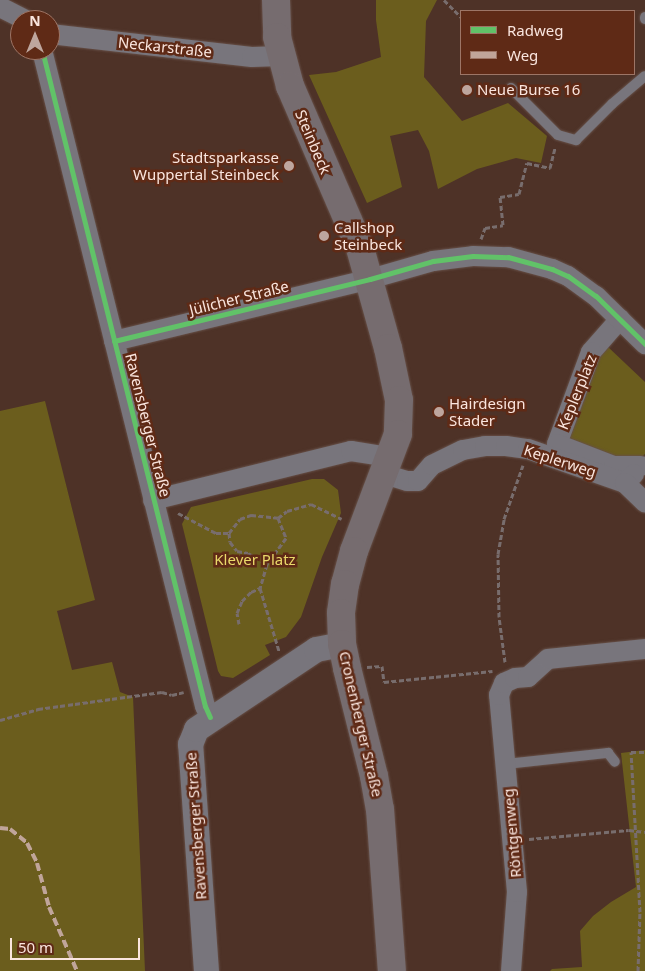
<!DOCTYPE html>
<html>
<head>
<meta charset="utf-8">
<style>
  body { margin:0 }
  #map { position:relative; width:645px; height:971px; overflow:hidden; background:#4e3227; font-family:"Noto Sans",sans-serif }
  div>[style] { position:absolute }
  .green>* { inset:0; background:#6b5d1d }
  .path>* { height:3px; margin-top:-1.5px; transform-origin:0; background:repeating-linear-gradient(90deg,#786d6d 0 5px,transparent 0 7.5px) }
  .roads { filter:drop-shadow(0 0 1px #665048) drop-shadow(0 0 1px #665048) }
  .service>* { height:10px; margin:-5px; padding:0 5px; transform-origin:5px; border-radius:5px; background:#78757c }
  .minor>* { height:20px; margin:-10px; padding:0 10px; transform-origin:10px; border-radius:10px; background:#78757c }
  .tertiary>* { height:25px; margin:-12.5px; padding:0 12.5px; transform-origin:12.5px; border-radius:12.5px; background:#78757c }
  .secondary>* { height:28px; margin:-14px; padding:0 14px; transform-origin:14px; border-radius:14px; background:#766c6f }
  .quiet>* { height:4px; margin-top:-2px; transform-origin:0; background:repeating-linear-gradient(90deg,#c0a59a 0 8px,transparent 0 12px) }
  .cycleway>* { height:5px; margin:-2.5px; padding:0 2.5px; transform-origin:2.5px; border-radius:2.5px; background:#61c268 }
  .dots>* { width:14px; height:14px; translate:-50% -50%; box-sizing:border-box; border:2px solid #5f2a16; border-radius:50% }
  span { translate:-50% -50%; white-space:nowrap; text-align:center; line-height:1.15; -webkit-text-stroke:5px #5f2a16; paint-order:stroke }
  .street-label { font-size:15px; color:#fae5de }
  .poi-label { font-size:15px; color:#fae5de }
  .left { translate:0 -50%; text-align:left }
  .right { translate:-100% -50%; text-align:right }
  .park-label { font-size:15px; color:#ead96a }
  .legend { position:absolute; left:460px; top:10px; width:175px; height:65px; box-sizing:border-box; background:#5f2a16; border:1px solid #9d7566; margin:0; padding:6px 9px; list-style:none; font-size:15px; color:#fae5de }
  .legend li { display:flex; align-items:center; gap:10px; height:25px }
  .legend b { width:25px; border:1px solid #9d7566 }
  .north { position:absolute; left:10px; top:10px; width:50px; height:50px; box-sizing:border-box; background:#5f2a16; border:1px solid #9d7566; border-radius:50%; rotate:0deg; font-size:14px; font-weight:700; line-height:20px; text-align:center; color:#fae5de }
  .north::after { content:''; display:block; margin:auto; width:18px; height:22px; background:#bea69e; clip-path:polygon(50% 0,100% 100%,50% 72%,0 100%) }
  .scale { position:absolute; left:10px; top:938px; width:130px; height:22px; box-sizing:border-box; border:2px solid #fae5de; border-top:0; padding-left:6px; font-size:15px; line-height:18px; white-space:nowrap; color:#fae5de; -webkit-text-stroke:4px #5f2a16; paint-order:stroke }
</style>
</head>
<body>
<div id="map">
  <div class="green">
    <i style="clip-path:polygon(376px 0,437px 0,426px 21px,424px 77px,462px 121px,508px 103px,547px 136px,541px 163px,516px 158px,477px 169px,438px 189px,429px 151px,418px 130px,390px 136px,402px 187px,367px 203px,309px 75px,336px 72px,381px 57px,376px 20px)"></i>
    <i style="clip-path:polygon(607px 346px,645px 382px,645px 454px,643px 456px,616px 461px,568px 438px,591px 369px)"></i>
    <i style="clip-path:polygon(45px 401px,95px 600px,57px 611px,72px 670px,112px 662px,120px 692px,133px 697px,145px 971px,0 971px,0 411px)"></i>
    <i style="clip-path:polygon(312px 479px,324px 479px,338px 490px,341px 513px,322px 557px,301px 617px,286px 637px,265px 645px,270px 655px,233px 678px,221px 676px,218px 671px,182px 524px,191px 507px)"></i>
    <i style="clip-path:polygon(645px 750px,645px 971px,550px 971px,552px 969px,582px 967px,580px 931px,593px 916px,611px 902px,636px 887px,621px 753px)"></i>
  </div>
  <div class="path">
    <i style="left:444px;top:0;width:24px;rotate:45deg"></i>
    <i style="left:481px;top:239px;width:12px;rotate:-70deg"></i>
    <i style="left:485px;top:228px;width:18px;rotate:-9deg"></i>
    <i style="left:503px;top:225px;width:28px;rotate:-96deg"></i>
    <i style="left:500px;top:197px;width:19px;rotate:-9deg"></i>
    <i style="left:519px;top:194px;width:32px;rotate:-76deg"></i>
    <i style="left:527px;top:163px;width:24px;rotate:12deg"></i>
    <i style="left:550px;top:168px;width:21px;rotate:-76deg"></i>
    <i style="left:178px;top:513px;width:43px;rotate:27.8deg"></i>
    <i style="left:216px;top:533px;width:13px"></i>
    <i style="left:229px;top:533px;width:18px;rotate:-52deg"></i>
    <i style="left:240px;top:519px;width:12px;rotate:-20deg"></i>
    <i style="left:251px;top:515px;width:27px;rotate:6deg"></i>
    <i style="left:278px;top:518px;width:11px;rotate:-38deg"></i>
    <i style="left:287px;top:511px;width:25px;rotate:-16deg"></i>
    <i style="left:311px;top:504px;width:34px;rotate:26deg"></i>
    <i style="left:278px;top:518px;width:22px;rotate:68deg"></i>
    <i style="left:286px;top:538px;width:32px;rotate:126deg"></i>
    <i style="left:267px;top:564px;width:25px;rotate:106deg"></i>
    <i style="left:260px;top:588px;width:66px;rotate:73.2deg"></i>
    <i style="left:229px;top:533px;width:9px;rotate:84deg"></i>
    <i style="left:230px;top:542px;width:11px;rotate:52deg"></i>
    <i style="left:237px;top:551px;width:11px;rotate:10deg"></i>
    <i style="left:248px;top:553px;width:22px;rotate:30deg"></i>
    <i style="left:239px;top:624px;width:11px;rotate:-100deg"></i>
    <i style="left:237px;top:613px;width:13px;rotate:-67deg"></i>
    <i style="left:242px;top:601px;width:13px;rotate:-45deg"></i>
    <i style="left:251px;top:592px;width:10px;rotate:-24deg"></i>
    <i style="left:505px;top:662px;width:45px;rotate:-97.6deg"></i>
    <i style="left:499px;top:617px;width:63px;rotate:-90.9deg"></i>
    <i style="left:498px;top:554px;width:36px;rotate:-80deg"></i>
    <i style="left:504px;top:519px;width:57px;rotate:-70.6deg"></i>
    <i style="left:367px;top:667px;width:15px;rotate:-4deg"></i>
    <i style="left:382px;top:666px;width:16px;rotate:83deg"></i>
    <i style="left:384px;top:682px;width:109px;rotate:-5.8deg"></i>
    <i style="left:0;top:720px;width:40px;rotate:-16deg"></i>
    <i style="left:38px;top:709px;width:125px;rotate:-7.8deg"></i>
    <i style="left:162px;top:692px;width:10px;rotate:17deg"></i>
    <i style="left:172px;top:695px;width:12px;rotate:-14deg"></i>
    <i style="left:529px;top:839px;width:100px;rotate:-5.1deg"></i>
    <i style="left:629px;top:830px;width:16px;rotate:7deg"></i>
    <i style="left:638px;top:971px;width:59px;rotate:-88.1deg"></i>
    <i style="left:640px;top:912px;width:160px;rotate:-93.2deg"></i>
    <i style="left:631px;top:752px;width:14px"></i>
  </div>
  <div class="roads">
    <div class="service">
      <i style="left:645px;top:17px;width:2px;rotate:90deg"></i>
      <i style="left:511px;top:88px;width:66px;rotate:45deg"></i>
      <i style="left:558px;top:135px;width:19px;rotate:16deg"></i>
      <i style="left:576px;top:140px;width:51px;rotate:-45deg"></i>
      <i style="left:612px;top:104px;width:43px;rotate:-40.3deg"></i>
      <i style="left:506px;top:764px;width:103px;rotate:-6.2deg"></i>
      <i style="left:608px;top:753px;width:11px;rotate:52deg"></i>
    </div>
    <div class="minor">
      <i style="left:0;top:7px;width:28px;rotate:27deg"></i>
      <i style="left:50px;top:34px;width:203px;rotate:6.5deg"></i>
      <i style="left:252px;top:57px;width:29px;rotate:-2deg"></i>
      <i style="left:42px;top:50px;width:676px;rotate:76.05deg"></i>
      <i style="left:205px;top:706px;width:12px;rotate:66deg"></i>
      <i style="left:620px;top:319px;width:44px;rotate:131.3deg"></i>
      <i style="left:591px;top:352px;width:98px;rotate:110.3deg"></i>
      <i style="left:557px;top:444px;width:61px;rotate:21.1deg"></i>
      <i style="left:614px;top:466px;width:27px"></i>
      <i style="left:114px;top:341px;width:263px;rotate:-13.6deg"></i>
      <i style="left:370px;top:279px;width:66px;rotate:-15.9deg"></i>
      <i style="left:433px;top:261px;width:40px;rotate:-7.1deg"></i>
      <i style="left:473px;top:256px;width:35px;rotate:2deg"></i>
      <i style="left:508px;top:257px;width:46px;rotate:15.3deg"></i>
      <i style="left:552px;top:269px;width:17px;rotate:24deg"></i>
      <i style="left:568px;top:276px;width:34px;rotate:36deg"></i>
      <i style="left:596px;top:296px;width:69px;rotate:44.4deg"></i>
      <i style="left:384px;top:474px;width:24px;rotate:17deg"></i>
      <i style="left:407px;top:481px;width:11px"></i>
      <i style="left:418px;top:481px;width:21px;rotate:-49deg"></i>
      <i style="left:432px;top:465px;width:34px;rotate:-26deg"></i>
      <i style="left:463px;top:450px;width:22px;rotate:-10deg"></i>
      <i style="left:485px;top:446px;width:21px"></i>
      <i style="left:506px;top:446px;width:22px;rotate:8deg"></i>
      <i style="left:528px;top:449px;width:103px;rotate:19.3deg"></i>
      <i style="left:634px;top:474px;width:13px;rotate:135deg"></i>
      <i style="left:625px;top:483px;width:28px;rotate:44deg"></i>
      <i style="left:153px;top:500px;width:204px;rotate:-13.9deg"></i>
      <i style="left:351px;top:451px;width:39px;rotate:9deg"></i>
      <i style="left:511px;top:971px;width:79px;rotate:-85.7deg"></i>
      <i style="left:517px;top:892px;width:198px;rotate:-95.2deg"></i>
      <i style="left:499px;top:695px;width:13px;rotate:-67deg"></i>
      <i style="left:504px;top:683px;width:12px;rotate:-24deg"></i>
      <i style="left:515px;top:678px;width:13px;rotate:-4deg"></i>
      <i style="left:528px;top:677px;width:27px;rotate:-42deg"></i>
      <i style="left:548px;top:659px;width:98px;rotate:-5.9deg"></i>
    </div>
    <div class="tertiary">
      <i style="left:206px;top:971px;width:228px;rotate:-94deg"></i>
      <i style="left:190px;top:744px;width:16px;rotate:-68deg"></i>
      <i style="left:196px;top:729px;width:144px;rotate:-33.7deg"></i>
      <i style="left:316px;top:649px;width:26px;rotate:-11deg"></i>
    </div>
    <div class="secondary">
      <i style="left:276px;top:0;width:37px;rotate:88deg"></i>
      <i style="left:277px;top:37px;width:51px;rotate:75.1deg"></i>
      <i style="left:290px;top:86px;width:176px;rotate:66.6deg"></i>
      <i style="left:360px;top:248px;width:104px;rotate:74.4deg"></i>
      <i style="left:388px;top:348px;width:53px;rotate:78.1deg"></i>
      <i style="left:399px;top:400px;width:34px;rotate:92deg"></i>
      <i style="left:398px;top:434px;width:125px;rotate:110.6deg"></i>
      <i style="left:354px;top:551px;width:34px;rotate:105deg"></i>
      <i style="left:345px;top:584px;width:29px;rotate:98deg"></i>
      <i style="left:341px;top:613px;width:31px;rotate:88deg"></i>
      <i style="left:342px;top:644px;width:25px;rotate:78deg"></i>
      <i style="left:347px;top:668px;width:111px;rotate:76deg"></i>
      <i style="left:374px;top:776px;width:34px;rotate:80deg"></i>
      <i style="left:380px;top:809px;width:162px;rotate:85.8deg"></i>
    </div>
  </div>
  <div class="quiet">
    <i style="left:0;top:828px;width:10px;rotate:6deg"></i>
    <i style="left:10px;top:829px;width:22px;rotate:39deg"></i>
    <i style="left:27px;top:843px;width:22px;rotate:63deg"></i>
    <i style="left:37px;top:863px;width:46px;rotate:74.7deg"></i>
    <i style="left:49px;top:907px;width:70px;rotate:66.4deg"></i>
  </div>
  <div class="cycleway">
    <i style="left:42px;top:50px;width:676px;rotate:76.05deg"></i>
    <i style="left:205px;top:706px;width:12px;rotate:66deg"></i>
    <i style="left:114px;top:341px;width:263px;rotate:-13.6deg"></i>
    <i style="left:370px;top:279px;width:66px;rotate:-15.9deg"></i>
    <i style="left:433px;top:261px;width:40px;rotate:-7.1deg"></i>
    <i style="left:473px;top:256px;width:35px;rotate:2deg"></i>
    <i style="left:508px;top:257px;width:46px;rotate:15.3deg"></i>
    <i style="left:552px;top:269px;width:17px;rotate:24deg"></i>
    <i style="left:568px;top:276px;width:34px;rotate:36deg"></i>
    <i style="left:596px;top:296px;width:69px;rotate:44.4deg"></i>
  </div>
  <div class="dots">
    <i style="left:467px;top:90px;background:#bea69e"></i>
    <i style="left:289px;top:166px;background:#bea69e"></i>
    <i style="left:324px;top:236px;background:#bea69e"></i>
    <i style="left:439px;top:412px;background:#bea69e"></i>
  </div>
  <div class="street-label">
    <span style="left:165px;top:47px;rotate:6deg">Neckarstraße</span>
    <span style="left:313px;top:142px;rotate:67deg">Steinbeck</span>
    <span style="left:239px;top:298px;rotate:-14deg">Jülicher Straße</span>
    <span style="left:577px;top:392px;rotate:-68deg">Keplerplatz</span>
    <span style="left:148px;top:425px;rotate:76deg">Ravensberger Straße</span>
    <span style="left:560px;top:461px;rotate:18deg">Keplerweg</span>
    <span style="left:361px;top:724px;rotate:77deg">Cronenberger Straße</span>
    <span style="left:196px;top:826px;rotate:-94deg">Ravensberger Straße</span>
    <span style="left:512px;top:833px;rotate:-95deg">Röntgenweg</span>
  </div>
  <div class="poi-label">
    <span class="left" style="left:477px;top:90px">Neue Burse 16</span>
    <span class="right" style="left:279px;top:166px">Stadtsparkasse<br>Wuppertal Steinbeck</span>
    <span class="left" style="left:334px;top:236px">Callshop<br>Steinbeck</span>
    <span class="left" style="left:449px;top:412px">Hairdesign<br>Stader</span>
  </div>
  <div class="park-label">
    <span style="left:255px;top:560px">Klever Platz</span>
  </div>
  <ul class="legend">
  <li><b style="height:6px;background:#61c268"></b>Radweg</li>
  <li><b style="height:6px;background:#c0a59a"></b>Weg</li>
  </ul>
  <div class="north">N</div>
  <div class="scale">50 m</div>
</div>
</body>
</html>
